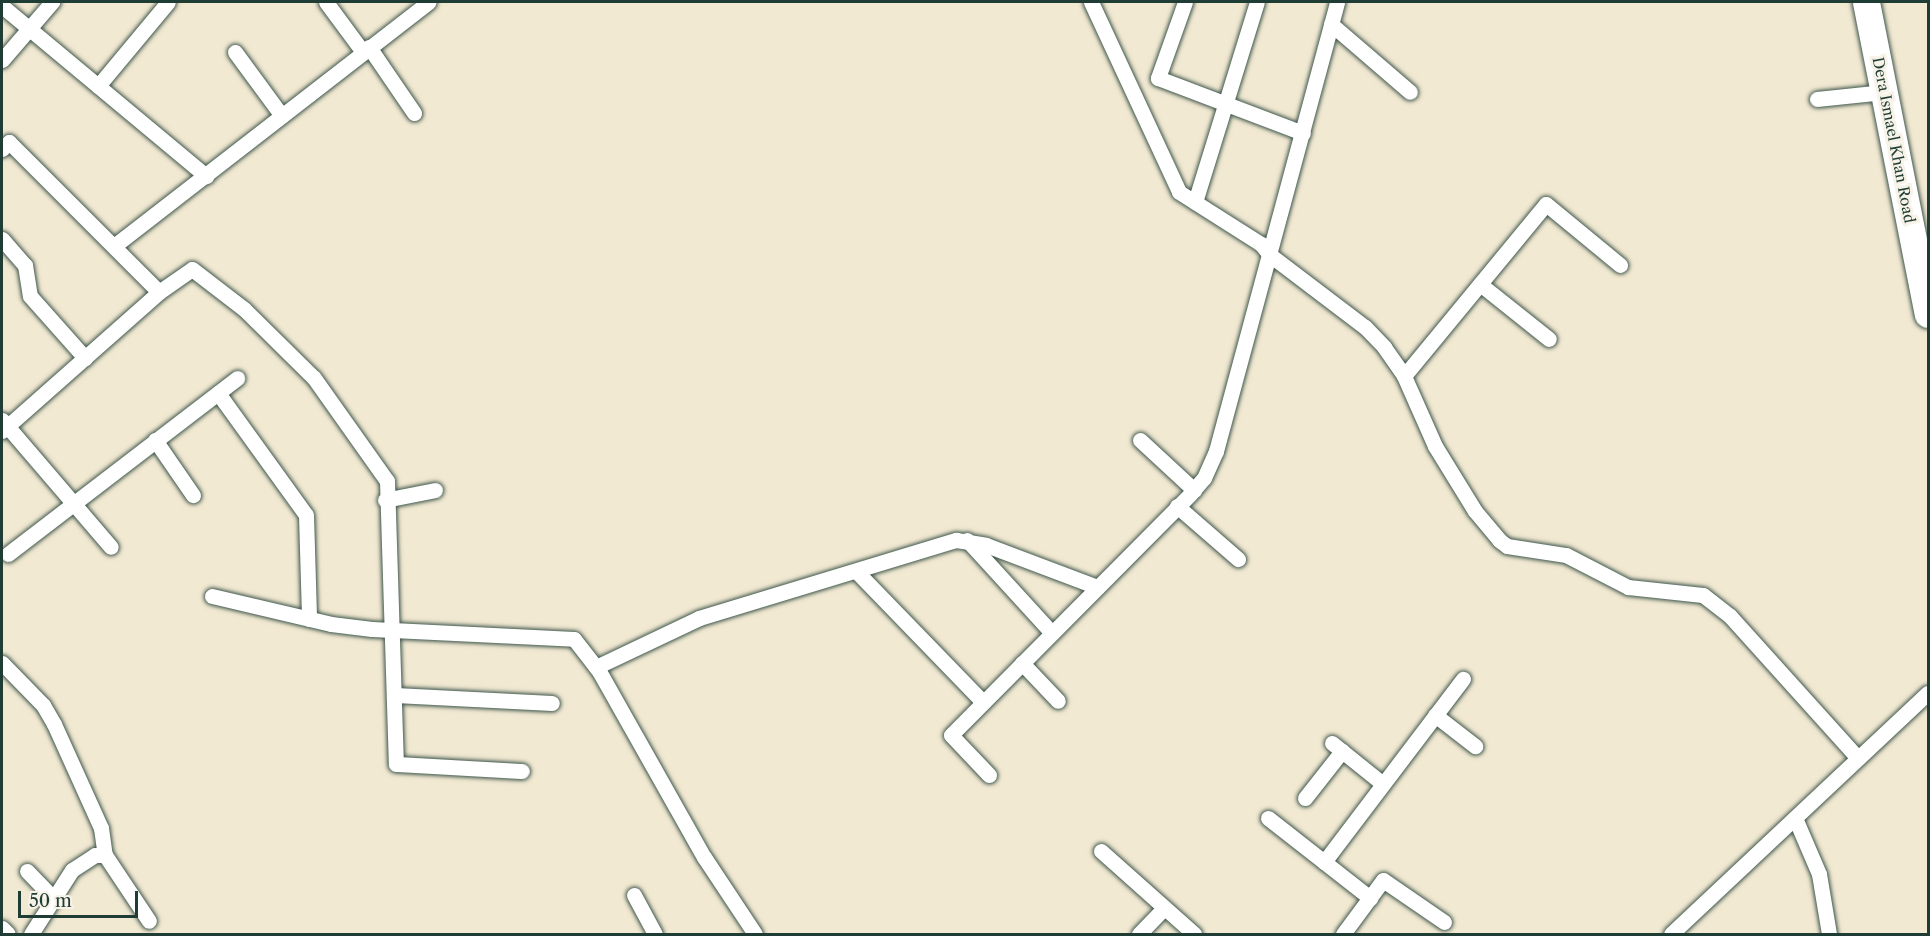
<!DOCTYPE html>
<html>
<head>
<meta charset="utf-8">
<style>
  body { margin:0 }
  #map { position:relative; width:1930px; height:936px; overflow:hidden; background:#f2e9d2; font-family:"Libre Caslon Text",serif }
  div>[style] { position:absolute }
  .roads { filter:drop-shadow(0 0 2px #3f574c) drop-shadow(0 0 2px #3f574c) }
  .street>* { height:15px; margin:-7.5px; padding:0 7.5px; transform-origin:7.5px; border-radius:7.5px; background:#fff }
  .highway>* { height:27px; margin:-13.5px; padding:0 13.5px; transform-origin:13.5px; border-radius:13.5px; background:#fff }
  span { translate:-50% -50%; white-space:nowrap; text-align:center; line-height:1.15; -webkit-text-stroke:6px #f7f3e8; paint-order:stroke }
  .street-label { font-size:15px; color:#1f3d34 }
  .frame { position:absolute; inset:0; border:3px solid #1f3d34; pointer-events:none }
  .scale { position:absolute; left:18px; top:891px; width:120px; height:27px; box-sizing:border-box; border:3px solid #1f3d34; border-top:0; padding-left:8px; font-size:18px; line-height:21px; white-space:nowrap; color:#1f3d34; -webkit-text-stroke:4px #f7f3e8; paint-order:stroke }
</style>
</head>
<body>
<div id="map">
  <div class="roads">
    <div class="street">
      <i style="left:326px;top:2px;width:62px;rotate:53.5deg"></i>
      <i style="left:1091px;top:2px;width:209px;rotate:65.1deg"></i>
      <i style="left:1179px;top:192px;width:97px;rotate:32.4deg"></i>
      <i style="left:1261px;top:244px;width:14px;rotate:51deg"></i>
      <i style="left:1270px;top:255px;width:119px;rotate:37.2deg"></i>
      <i style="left:1365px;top:327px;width:28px;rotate:46deg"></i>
      <i style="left:1384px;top:347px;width:35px;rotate:55deg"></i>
      <i style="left:1404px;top:376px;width:77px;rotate:66.1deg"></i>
      <i style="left:1435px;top:446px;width:76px;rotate:58.4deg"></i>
      <i style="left:1475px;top:511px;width:38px;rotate:50deg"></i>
      <i style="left:1499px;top:540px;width:10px;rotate:37deg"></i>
      <i style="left:1507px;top:546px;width:60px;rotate:8.7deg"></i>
      <i style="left:1566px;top:555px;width:70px;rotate:27.3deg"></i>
      <i style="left:1628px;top:587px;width:75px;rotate:6.1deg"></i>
      <i style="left:1703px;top:595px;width:34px;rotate:38deg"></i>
      <i style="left:1730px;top:616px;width:191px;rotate:48deg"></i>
      <i style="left:1185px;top:2px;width:81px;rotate:109.6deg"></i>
      <i style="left:1158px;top:78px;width:155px;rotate:20.8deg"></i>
      <i style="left:2px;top:6px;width:266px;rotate:39.8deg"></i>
      <i style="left:1331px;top:24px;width:104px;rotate:40.7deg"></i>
      <i style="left:369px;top:47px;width:80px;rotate:55.7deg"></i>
      <i style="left:235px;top:52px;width:79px;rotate:53.7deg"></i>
      <i style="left:2px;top:60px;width:77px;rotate:-49.2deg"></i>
      <i style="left:98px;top:86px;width:109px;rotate:-50.2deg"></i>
      <i style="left:1817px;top:99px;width:67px;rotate:-6deg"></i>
      <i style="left:2px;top:149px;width:10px;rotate:-45deg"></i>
      <i style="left:9px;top:142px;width:212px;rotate:45deg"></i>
      <i style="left:1195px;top:202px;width:209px;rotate:-72.8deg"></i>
      <i style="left:2px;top:239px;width:35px;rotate:49deg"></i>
      <i style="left:25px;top:265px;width:31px;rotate:81deg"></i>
      <i style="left:30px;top:296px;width:83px;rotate:48.4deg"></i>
      <i style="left:114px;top:246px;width:398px;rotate:-37.8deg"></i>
      <i style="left:1480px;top:284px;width:88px;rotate:38.6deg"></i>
      <i style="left:1404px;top:376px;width:223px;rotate:-50.5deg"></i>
      <i style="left:1546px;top:204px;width:96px;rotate:39.5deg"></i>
      <i style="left:218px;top:393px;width:150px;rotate:54.2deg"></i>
      <i style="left:306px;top:515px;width:104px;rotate:88.3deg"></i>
      <i style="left:2px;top:420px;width:167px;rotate:49.4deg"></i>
      <i style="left:2px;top:431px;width:210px;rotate:-41.5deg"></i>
      <i style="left:159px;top:292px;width:40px;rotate:-34.9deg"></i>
      <i style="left:192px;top:269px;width:66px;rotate:37.6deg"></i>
      <i style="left:244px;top:309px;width:98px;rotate:44.6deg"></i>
      <i style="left:314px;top:378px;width:126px;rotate:54.7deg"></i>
      <i style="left:387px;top:481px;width:283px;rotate:88.2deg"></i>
      <i style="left:396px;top:764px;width:126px;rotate:3.2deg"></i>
      <i style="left:155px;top:440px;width:67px;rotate:55.4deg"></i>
      <i style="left:1140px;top:440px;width:74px;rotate:42.8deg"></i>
      <i style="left:385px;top:500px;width:51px;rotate:-11.3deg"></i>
      <i style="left:1177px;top:506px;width:81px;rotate:41deg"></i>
      <i style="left:967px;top:540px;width:126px;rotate:47.6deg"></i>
      <i style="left:8px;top:554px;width:289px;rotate:-37.5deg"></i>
      <i style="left:856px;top:571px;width:182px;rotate:45.9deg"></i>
      <i style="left:212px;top:596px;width:122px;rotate:13.2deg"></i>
      <i style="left:331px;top:624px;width:41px;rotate:7deg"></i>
      <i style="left:372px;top:629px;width:202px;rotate:2.8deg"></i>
      <i style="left:574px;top:639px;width:41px;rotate:52deg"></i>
      <i style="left:599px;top:671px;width:214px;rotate:60.6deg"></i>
      <i style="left:704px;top:857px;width:92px;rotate:56.5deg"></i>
      <i style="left:2px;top:663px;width:59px;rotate:45.7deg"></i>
      <i style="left:43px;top:705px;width:22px;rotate:60deg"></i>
      <i style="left:54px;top:724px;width:114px;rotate:65.7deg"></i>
      <i style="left:101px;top:828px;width:27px;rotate:82deg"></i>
      <i style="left:1022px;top:663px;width:52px;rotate:46.5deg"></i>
      <i style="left:596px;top:667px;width:114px;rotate:-25.4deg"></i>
      <i style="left:699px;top:618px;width:269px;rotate:-16.9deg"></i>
      <i style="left:956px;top:540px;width:30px;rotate:9deg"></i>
      <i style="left:986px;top:545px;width:119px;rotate:20.7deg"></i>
      <i style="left:395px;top:695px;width:157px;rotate:2.9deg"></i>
      <i style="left:1435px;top:715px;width:51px;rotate:37.8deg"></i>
      <i style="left:1332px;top:743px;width:65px;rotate:38.8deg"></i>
      <i style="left:989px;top:775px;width:55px;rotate:-133.5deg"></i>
      <i style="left:951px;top:735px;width:339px;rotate:-45.2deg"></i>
      <i style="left:1190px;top:494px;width:21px;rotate:-49deg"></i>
      <i style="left:1204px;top:478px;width:30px;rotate:-66deg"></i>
      <i style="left:1216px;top:451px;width:465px;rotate:-74.9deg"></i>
      <i style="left:1305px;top:798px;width:60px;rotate:-51.8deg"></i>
      <i style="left:1268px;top:818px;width:130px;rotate:38.1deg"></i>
      <i style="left:1795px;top:818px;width:61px;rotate:66.8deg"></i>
      <i style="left:1819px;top:874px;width:61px;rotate:80.5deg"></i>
      <i style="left:1101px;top:851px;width:125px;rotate:41.7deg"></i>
      <i style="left:1324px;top:862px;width:230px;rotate:-52.8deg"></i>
      <i style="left:27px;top:871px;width:39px;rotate:46deg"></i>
      <i style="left:634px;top:895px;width:44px;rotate:61.7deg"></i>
      <i style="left:2px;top:928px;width:8px;rotate:45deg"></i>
      <i style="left:31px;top:934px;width:76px;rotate:-57.4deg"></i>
      <i style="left:72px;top:870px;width:27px;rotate:-33deg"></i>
      <i style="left:95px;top:855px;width:10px"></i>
      <i style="left:105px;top:855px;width:79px;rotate:56.3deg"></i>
      <i style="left:1139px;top:934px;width:36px;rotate:-46deg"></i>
      <i style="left:1343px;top:934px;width:67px;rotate:-53.5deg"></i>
      <i style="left:1383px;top:880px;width:74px;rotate:34.5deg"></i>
      <i style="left:1671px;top:934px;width:352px;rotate:-43.2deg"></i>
    </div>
    <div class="highway">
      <i style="left:1866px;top:2px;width:318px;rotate:78.8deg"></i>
    </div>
  </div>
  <div class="street-label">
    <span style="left:1894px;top:140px;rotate:79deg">Dera Ismael Khan Road</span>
  </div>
  <div class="frame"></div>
  <div class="scale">50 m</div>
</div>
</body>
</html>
